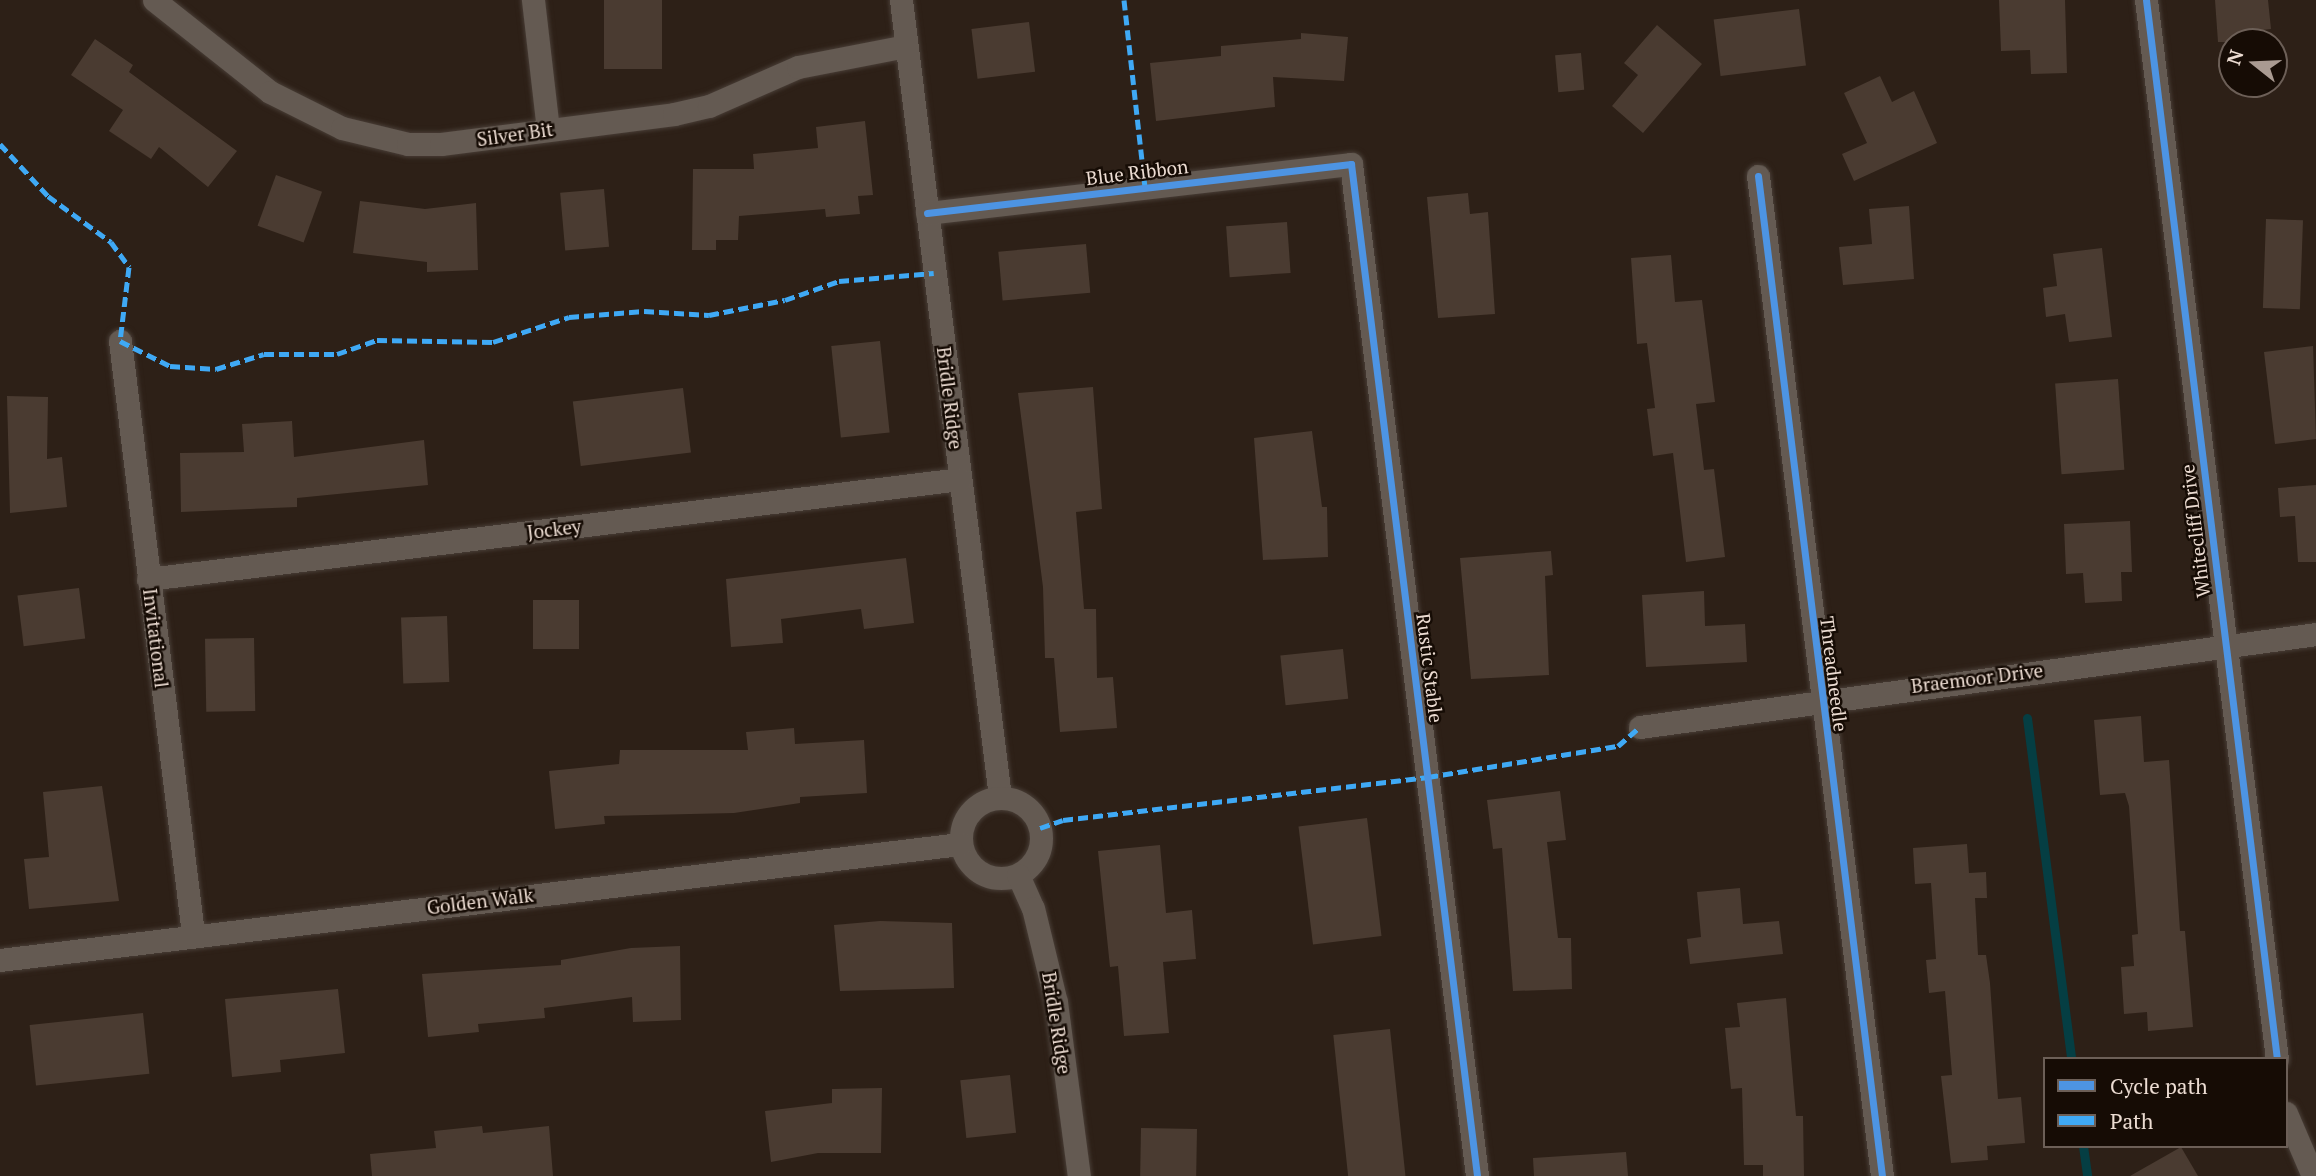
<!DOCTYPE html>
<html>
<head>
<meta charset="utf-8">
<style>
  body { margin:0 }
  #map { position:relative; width:2316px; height:1176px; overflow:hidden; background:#2d2017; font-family:"PT Serif",serif }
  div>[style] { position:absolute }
  .stream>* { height:9px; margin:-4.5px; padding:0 4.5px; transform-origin:4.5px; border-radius:4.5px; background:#053e43 }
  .building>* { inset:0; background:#4a3b31; transform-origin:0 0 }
  .roads { filter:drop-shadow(0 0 2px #483d36) drop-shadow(0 0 2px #483d36) }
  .street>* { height:23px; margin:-11.5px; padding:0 11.5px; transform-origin:11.5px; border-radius:11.5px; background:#645a52 }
  .street>.ring { margin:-11.5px; padding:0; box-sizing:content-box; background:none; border:23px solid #645a52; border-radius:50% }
  .quiet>* { height:5px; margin-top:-2.5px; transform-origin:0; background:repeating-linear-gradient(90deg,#3fa9f5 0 10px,transparent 0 15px) }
  .cycleway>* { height:7px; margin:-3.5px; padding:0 3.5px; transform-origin:3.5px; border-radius:3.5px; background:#4d94e3 }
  span { translate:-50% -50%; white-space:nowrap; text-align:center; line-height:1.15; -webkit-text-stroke:5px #160c05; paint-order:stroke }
  .street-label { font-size:19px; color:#ecdcd2 }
  .legend { position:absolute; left:2043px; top:1057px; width:245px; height:91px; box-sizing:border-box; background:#160c05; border:2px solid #6c5f57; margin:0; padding:9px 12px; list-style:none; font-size:21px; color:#ecdcd2 }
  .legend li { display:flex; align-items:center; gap:14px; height:35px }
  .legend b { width:35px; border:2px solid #6c5f57 }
  .north { position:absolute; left:2218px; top:28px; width:70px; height:70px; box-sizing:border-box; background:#160c05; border:2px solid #6c5f57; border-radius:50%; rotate:288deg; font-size:19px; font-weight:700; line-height:28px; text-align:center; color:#ecdcd2 }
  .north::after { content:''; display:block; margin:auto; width:24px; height:32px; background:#a99a91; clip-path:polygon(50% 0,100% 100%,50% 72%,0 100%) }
</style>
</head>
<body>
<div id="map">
  <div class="stream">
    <i style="left:2027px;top:718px;width:344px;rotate:82.6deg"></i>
    <i style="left:2083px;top:1146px;width:30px;rotate:82deg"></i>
  </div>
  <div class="building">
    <i style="left:604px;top:0;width:58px;height:69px"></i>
    <i style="clip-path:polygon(1999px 0,2065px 0,2067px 73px,2031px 74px,2030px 50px,2001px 51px)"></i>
    <i style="clip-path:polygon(2215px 0,2268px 0,2271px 29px,2254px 31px,2255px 42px,2218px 42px)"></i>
    <i style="left:1799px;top:9px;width:57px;height:86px;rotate:83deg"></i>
    <i style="left:1029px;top:22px;width:50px;height:58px;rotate:83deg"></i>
    <i style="clip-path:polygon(1657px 25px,1702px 64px,1643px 133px,1612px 106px,1638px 75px,1624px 63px)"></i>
    <i style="clip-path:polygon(1301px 33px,1348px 37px,1344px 81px,1273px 77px,1275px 107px,1156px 121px,1150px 63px,1221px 56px,1221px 46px,1301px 39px)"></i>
    <i style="clip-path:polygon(95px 39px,133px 65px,129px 72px,237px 151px,208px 187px,159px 147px,151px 159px,109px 131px,123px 110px,71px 75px)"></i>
    <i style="left:1581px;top:53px;width:37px;height:26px;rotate:85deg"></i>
    <i style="clip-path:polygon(1880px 76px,1892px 102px,1914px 91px,1937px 143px,1854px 181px,1842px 154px,1867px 143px,1844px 93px)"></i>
    <i style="clip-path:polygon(865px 121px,873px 195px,858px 196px,860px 214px,826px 217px,825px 209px,739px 216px,738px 240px,716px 240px,716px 250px,692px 250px,693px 169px,754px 169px,753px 154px,818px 148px,816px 127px)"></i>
    <i style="left:276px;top:175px;width:49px;height:54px;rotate:20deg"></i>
    <i style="left:604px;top:189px;width:58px;height:44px;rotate:85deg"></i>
    <i style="clip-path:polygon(1468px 193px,1470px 214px,1488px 212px,1495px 314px,1438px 318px,1427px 197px)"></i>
    <i style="clip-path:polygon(360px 201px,425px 209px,476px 203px,478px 270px,427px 272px,427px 262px,353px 253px)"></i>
    <i style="clip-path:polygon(1909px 206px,1914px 279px,1843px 285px,1839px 247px,1872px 244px,1869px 209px)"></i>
    <i style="left:2266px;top:219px;width:37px;height:89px;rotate:2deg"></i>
    <i style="left:1287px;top:222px;width:51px;height:61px;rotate:86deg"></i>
    <i style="left:1086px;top:244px;width:49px;height:88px;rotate:85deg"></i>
    <i style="clip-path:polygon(2102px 248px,2112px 337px,2069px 342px,2065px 314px,2046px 317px,2043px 288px,2057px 286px,2053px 254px)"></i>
    <i style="clip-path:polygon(1671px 255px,1675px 302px,1702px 300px,1715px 402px,1696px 404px,1704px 470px,1714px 469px,1725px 557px,1686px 562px,1673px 453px,1653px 456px,1647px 409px,1655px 408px,1647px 343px,1637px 344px,1631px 258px)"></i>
    <i style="left:880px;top:341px;width:92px;height:49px;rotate:84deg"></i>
    <i style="clip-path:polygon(2313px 346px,2316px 439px,2275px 444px,2264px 352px)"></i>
    <i style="left:2118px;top:379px;width:91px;height:63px;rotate:86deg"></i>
    <i style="clip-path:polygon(1093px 387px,1102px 509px,1076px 512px,1084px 609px,1096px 609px,1097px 678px,1113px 677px,1117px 728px,1060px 732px,1054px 658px,1045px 658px,1043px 587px,1018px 393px)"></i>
    <i style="left:683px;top:388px;width:65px;height:111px;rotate:83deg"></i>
    <i style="clip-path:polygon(7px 396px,48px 397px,47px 459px,62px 457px,67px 507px,10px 513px)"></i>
    <i style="clip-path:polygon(292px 421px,294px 457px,424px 440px,428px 485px,297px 498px,297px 507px,181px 512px,180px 453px,244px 452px,242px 424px)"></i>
    <i style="clip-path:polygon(1312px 431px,1322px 507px,1327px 507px,1328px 557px,1263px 560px,1254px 438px)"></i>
    <i style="clip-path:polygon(2316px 485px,2316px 562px,2298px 562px,2295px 516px,2280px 517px,2278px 488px)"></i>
    <i style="clip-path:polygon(2130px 521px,2132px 572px,2121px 572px,2122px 601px,2085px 603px,2083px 573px,2066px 574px,2064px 524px)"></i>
    <i style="clip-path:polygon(1551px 551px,1553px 575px,1545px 576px,1549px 675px,1471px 679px,1460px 558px)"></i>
    <i style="clip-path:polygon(906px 558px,914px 623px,864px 629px,861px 609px,781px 619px,783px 643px,731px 647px,726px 579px)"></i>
    <i style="left:79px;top:588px;width:51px;height:62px;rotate:83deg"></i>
    <i style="clip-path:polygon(1704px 591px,1705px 626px,1745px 624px,1747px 662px,1646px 667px,1642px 595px)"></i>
    <i style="left:533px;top:600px;width:46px;height:49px"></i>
    <i style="left:447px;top:616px;width:66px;height:46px;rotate:88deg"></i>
    <i style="left:254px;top:638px;width:73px;height:49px;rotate:89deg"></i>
    <i style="left:1343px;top:649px;width:50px;height:63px;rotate:84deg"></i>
    <i style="clip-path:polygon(2141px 716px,2144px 762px,2169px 760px,2180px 931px,2185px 931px,2193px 1027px,2148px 1031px,2147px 1012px,2124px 1014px,2121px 967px,2134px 966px,2132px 935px,2138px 934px,2129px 806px,2125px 793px,2100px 795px,2094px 720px)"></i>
    <i style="clip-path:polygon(794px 728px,795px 744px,864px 740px,867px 793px,800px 797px,800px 803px,734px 813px,604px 816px,605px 824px,555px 829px,549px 771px,619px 764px,620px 750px,748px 750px,746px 732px)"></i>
    <i style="clip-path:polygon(102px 786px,119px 901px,29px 909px,24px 859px,49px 857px,43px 792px)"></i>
    <i style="clip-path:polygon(1560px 791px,1566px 840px,1547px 842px,1558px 938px,1571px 938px,1572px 989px,1513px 991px,1502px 848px,1493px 849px,1487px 800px)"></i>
    <i style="left:1367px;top:818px;width:119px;height:69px;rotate:83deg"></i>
    <i style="clip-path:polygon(1967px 844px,1969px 873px,1986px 872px,1987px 898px,1975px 898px,1978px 955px,1986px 955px,1990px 983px,1998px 1099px,2021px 1097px,2025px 1143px,1987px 1146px,1988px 1160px,1951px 1163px,1941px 1076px,1952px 1075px,1945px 991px,1929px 993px,1926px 960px,1936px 959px,1931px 883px,1915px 884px,1913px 848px)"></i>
    <i style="clip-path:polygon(1160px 845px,1166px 913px,1192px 910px,1196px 959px,1163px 962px,1169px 1033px,1124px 1036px,1118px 966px,1110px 967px,1098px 851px)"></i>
    <i style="clip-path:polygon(1740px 888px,1743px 924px,1779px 921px,1783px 954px,1690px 964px,1687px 939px,1701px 937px,1697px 892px)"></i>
    <i style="clip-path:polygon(880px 921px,952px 923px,954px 988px,840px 991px,834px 925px)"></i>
    <i style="clip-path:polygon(680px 946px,681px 1020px,633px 1022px,632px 997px,544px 1008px,545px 1018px,478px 1024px,479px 1032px,428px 1037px,422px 974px,561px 965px,561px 960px,631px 948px)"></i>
    <i style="clip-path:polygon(338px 989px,345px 1053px,280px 1060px,281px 1072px,232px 1077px,225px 999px)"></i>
    <i style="clip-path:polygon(1786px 998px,1796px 1116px,1803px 1116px,1804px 1176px,1763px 1176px,1763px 1165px,1744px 1165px,1742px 1088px,1731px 1089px,1725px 1028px,1740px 1027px,1737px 1003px)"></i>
    <i style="left:143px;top:1013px;width:61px;height:114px;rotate:84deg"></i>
    <i style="left:1390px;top:1029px;width:148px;height:57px;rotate:84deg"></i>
    <i style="left:1010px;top:1075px;width:58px;height:50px;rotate:84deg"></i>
    <i style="clip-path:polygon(882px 1088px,881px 1153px,818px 1153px,771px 1162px,765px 1111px,832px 1103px,832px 1089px)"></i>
    <i style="clip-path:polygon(482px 1126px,483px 1133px,549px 1126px,553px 1176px,372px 1176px,370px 1154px,436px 1148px,434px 1131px)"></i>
    <i style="left:1141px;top:1128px;width:56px;height:48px;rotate:1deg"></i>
    <i style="clip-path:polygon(2181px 1147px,2198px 1176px,2130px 1176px)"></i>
    <i style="clip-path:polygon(1626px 1152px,1628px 1176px,1534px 1176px,1533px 1158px)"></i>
  </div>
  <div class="roads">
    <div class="street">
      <i style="left:154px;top:0;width:148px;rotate:38.4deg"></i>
      <i style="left:270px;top:92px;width:80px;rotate:26.6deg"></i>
      <i style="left:342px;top:128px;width:68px;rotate:13.6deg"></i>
      <i style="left:408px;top:144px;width:33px"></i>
      <i style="left:441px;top:144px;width:235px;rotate:-7.3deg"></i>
      <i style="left:674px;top:114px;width:36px;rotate:-13deg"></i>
      <i style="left:709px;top:106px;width:97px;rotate:-23.7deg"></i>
      <i style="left:798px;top:67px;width:110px;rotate:-11deg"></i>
      <i style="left:533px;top:0;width:130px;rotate:83.4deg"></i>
      <i style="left:901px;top:0;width:803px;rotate:82.92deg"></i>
      <i style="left:2146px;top:0;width:1067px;rotate:82.95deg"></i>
      <i style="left:1758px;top:176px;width:1008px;rotate:82.93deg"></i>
      <i style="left:927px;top:213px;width:427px;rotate:-6.6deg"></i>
      <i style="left:1351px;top:164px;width:1020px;rotate:82.9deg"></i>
      <i style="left:120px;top:341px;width:597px;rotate:82.98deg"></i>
      <i style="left:148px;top:579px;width:818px;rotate:-7.02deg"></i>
      <i style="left:1640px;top:727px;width:682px;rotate:-7.83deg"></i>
      <i class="ring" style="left:961px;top:798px;width:57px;height:57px"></i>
      <i style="left:1018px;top:875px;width:36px;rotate:66deg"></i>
      <i style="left:1033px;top:908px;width:97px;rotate:76.3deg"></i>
      <i style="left:1056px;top:1002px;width:176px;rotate:82.5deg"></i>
      <i style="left:0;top:960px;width:967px;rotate:-6.89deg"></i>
      <i style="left:2286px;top:1113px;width:69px;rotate:66.8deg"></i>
    </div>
  </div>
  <div class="quiet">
    <i style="left:1124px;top:0;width:187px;rotate:83.6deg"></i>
    <i style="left:0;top:144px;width:71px;rotate:47.3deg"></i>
    <i style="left:48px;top:196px;width:78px;rotate:36.1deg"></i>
    <i style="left:111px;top:242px;width:31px;rotate:54deg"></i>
    <i style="left:129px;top:267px;width:75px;rotate:96.9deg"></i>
    <i style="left:120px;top:341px;width:56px;rotate:26.6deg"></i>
    <i style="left:170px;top:366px;width:46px;rotate:3.7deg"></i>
    <i style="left:216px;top:369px;width:50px;rotate:-17.4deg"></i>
    <i style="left:264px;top:354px;width:73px"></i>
    <i style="left:337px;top:354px;width:42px;rotate:-19.3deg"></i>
    <i style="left:377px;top:340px;width:116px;rotate:1deg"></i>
    <i style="left:493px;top:342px;width:80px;rotate:-18.2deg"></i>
    <i style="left:569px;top:317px;width:75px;rotate:-4.6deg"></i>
    <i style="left:644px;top:311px;width:65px;rotate:3.5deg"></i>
    <i style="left:709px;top:315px;width:77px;rotate:-11.2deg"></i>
    <i style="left:785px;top:300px;width:57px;rotate:-19.4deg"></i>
    <i style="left:839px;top:281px;width:95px;rotate:-4.8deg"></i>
    <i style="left:1040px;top:828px;width:24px;rotate:-19deg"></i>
    <i style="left:1063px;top:820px;width:368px;rotate:-6.7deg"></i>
    <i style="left:1428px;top:777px;width:193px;rotate:-9.3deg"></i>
    <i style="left:1618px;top:746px;width:29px;rotate:-41deg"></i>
  </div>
  <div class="cycleway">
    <i style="left:2146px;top:0;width:1067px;rotate:82.95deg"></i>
    <i style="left:1758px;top:176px;width:1008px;rotate:82.93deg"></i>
    <i style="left:927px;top:213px;width:427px;rotate:-6.6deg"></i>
    <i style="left:1351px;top:164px;width:1020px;rotate:82.9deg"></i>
  </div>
  <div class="street-label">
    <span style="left:515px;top:134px;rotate:-8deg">Silver Bit</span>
    <span style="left:1137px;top:172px;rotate:-7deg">Blue Ribbon</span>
    <span style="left:950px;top:398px;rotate:83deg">Bridle Ridge</span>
    <span style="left:554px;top:529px;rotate:-7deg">Jockey</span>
    <span style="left:2195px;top:531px;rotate:-97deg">Whitecliff Drive</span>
    <span style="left:156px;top:638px;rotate:83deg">Invitational</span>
    <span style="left:1430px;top:668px;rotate:83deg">Rustic Stable</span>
    <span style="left:1834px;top:674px;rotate:83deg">Threadneedle</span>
    <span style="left:1977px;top:678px;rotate:-7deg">Braemoor Drive</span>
    <span style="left:480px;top:901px;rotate:-7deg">Golden Walk</span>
    <span style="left:1057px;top:1023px;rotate:81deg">Bridle Ridge</span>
  </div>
  <ul class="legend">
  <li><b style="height:9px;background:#4d94e3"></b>Cycle path</li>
  <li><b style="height:9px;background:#3fa9f5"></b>Path</li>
  </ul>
  <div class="north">N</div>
</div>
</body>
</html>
